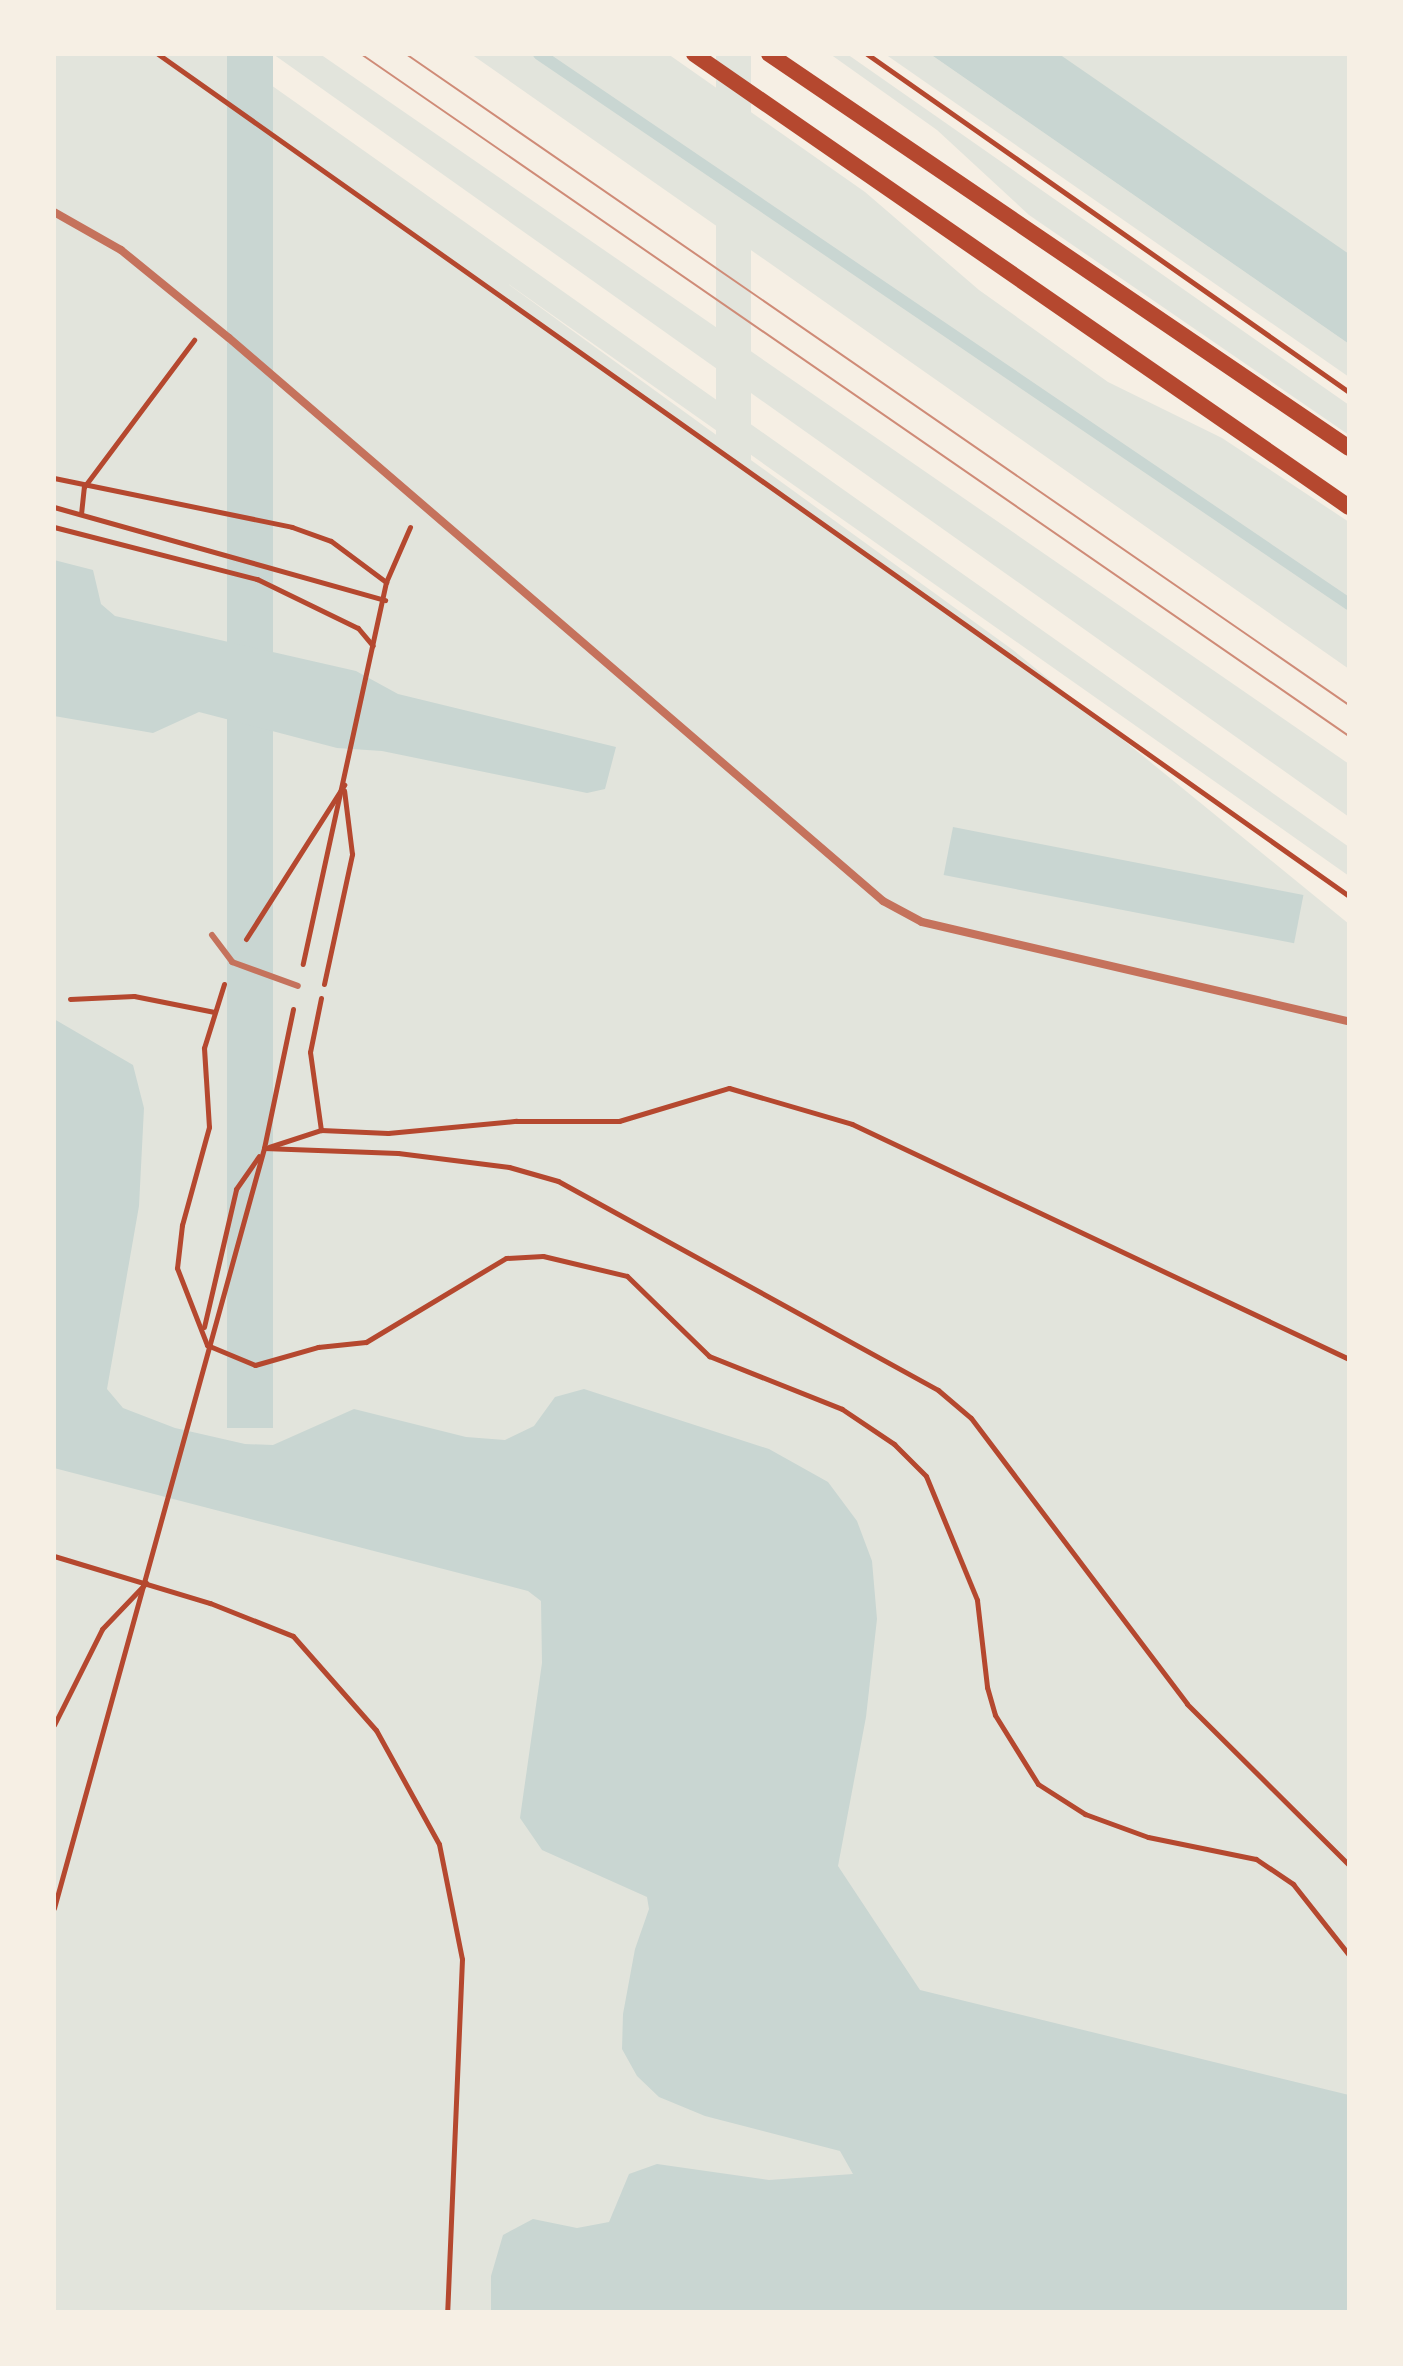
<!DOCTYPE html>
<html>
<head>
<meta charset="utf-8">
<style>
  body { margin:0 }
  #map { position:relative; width:1403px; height:2366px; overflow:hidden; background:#f6efe4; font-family:Quicksand,sans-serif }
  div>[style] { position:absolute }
  .green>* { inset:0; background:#e2e4dc; transform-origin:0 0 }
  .water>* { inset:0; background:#c9d6d2; transform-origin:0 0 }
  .stream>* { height:12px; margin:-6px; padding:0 6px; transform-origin:6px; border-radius:6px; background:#c9d6d2 }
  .path>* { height:5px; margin:-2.5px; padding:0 2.5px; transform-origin:2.5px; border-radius:2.5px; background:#b5482f }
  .service>* { height:6px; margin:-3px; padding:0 3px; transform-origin:3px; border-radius:3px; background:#c5725c }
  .minor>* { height:8px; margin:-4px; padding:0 4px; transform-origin:4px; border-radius:4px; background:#c5725c }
  .secondary>* { height:16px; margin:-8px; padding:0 8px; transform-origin:8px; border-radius:8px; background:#b5482f }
  .tram>* { height:2px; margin:-1px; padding:0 1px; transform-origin:1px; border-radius:1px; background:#cf8b77 }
  span { translate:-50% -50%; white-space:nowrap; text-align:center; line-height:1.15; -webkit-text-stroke:8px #f6efe4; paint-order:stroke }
  .frame { position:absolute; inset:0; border:56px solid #f6efe4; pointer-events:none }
</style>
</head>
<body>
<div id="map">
  <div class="green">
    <i style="clip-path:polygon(54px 54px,227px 54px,1349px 847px,1349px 876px,504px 281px,1013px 650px,1349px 924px,1349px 2312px,54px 2312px)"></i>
    <i style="clip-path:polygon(273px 54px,320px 54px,1349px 764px,1349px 817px)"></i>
    <i style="clip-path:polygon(471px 54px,668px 54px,865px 192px,979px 290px,1108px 382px,1222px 438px,1349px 522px,1349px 669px)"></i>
    <i style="left:716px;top:54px;width:35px;height:769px"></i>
    <i style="clip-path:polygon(830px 54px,847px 54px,1349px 405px,1349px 435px,1029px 215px,937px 130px)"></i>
    <i style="clip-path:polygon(885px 54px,930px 54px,1349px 344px,1349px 377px)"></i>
    <i style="clip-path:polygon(958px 54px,1349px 54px,1349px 320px)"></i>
  </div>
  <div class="water">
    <i style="left:227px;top:54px;width:46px;height:1374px"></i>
    <i style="clip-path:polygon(930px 54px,1059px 54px,1349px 254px,1349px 344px)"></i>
    <i style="clip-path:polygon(54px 560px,93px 570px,101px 604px,115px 616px,356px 671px,398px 694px,616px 747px,605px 789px,587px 793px,382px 751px,337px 748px,199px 712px,153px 733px,54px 716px)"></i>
    <i style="left:953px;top:827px;width:357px;height:49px;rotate:11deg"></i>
    <i style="clip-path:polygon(54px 1019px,133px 1065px,144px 1108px,139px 1206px,107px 1389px,123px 1408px,175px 1428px,245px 1444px,273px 1445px,354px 1409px,466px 1437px,505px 1440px,534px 1426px,555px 1397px,584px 1389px,769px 1449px,828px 1482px,857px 1521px,872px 1561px,877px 1619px,866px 1717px,838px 1866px,920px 1990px,1349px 2095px,1349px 2312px,491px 2312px,491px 2276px,503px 2235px,533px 2219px,577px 2228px,609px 2222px,629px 2174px,657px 2164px,769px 2180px,853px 2174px,840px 2151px,705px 2116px,659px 2097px,637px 2076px,622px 2049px,623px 2014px,635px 1949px,649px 1909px,647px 1897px,542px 1850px,520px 1818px,542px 1663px,541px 1601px,528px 1591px,54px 1468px)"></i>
  </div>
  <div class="stream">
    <i style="left:539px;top:54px;width:979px;rotate:34.18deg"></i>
  </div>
  <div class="path">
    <i style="left:158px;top:54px;width:1459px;rotate:35.26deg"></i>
    <i style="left:867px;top:54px;width:589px;rotate:35.04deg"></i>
    <i style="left:54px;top:478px;width:243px;rotate:11.6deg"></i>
    <i style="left:292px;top:527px;width:41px;rotate:19.7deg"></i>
    <i style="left:331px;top:541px;width:69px;rotate:36.7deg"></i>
    <i style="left:386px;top:582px;width:391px;rotate:102.3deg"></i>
    <i style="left:54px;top:507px;width:344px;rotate:15.7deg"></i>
    <i style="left:81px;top:514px;width:27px;rotate:-84deg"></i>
    <i style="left:84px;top:487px;width:184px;rotate:-53.2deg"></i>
    <i style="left:54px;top:527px;width:210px;rotate:14.4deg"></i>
    <i style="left:257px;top:579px;width:112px;rotate:25.9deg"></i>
    <i style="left:358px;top:628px;width:23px;rotate:50deg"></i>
    <i style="left:386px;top:582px;width:60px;rotate:-66.4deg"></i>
    <i style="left:246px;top:939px;width:183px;rotate:-57.5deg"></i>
    <i style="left:224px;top:984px;width:67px;rotate:107.4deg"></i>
    <i style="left:204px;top:1048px;width:79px;rotate:86.4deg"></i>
    <i style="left:209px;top:1127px;width:102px;rotate:105.4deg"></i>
    <i style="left:182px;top:1225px;width:43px;rotate:96.6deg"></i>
    <i style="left:177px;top:1268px;width:83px;rotate:68.7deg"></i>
    <i style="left:207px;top:1345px;width:52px;rotate:22.6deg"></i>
    <i style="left:255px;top:1365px;width:66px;rotate:-15.9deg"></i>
    <i style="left:318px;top:1347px;width:48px;rotate:-5.9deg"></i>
    <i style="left:366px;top:1342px;width:163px;rotate:-31deg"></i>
    <i style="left:506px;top:1258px;width:37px;rotate:-3deg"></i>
    <i style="left:543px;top:1256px;width:86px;rotate:13.4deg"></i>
    <i style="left:627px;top:1276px;width:115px;rotate:44.3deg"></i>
    <i style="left:709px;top:1356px;width:143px;rotate:21.7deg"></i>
    <i style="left:842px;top:1409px;width:63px;rotate:33.9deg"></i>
    <i style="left:894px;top:1444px;width:45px;rotate:45deg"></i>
    <i style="left:926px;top:1476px;width:134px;rotate:67.6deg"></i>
    <i style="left:977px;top:1600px;width:88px;rotate:83.4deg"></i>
    <i style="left:987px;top:1687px;width:29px;rotate:74deg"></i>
    <i style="left:995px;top:1715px;width:81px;rotate:58.1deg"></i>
    <i style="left:1038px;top:1784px;width:56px;rotate:32.6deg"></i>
    <i style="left:1085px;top:1814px;width:67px;rotate:20.1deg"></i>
    <i style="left:1148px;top:1837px;width:110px;rotate:11.5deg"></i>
    <i style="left:1256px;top:1859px;width:45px;rotate:34deg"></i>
    <i style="left:1293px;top:1884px;width:90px;rotate:51.7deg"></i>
    <i style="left:324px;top:984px;width:133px;rotate:-77.8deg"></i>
    <i style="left:352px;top:854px;width:64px;rotate:-97.1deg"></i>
    <i style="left:321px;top:998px;width:55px;rotate:101.5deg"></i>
    <i style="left:310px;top:1052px;width:79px;rotate:82deg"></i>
    <i style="left:321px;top:1130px;width:67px;rotate:2.6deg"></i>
    <i style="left:388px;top:1133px;width:129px;rotate:-5.4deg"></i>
    <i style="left:516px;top:1121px;width:103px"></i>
    <i style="left:619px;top:1121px;width:115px;rotate:-16.7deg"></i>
    <i style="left:729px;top:1088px;width:128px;rotate:16.3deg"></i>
    <i style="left:852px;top:1124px;width:550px;rotate:25.31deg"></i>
    <i style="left:70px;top:999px;width:64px;rotate:-2.7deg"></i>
    <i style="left:134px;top:996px;width:82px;rotate:11.3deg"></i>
    <i style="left:269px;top:1147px;width:55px;rotate:-18.1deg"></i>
    <i style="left:264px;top:1148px;width:134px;rotate:2.1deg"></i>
    <i style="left:398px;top:1153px;width:112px;rotate:7.2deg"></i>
    <i style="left:509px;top:1167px;width:51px;rotate:15.9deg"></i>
    <i style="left:558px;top:1181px;width:434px;rotate:28.8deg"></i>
    <i style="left:938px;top:1390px;width:43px;rotate:40.3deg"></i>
    <i style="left:971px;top:1418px;width:358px;rotate:52.9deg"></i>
    <i style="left:1187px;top:1704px;width:228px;rotate:44.8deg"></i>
    <i style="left:204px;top:1327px;width:142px;rotate:-76.9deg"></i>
    <i style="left:236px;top:1189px;width:40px;rotate:-55.1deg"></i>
    <i style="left:54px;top:1556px;width:163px;rotate:16.8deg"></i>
    <i style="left:210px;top:1603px;width:89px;rotate:21.7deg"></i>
    <i style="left:293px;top:1636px;width:125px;rotate:48.6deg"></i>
    <i style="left:376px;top:1730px;width:130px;rotate:61.1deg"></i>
    <i style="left:439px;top:1844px;width:117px;rotate:78.7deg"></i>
    <i style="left:462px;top:1959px;width:353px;rotate:92.4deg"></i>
    <i style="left:54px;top:1725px;width:107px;rotate:-63.4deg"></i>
    <i style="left:102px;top:1629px;width:64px;rotate:-46.3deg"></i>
    <i style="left:54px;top:1908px;width:788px;rotate:-74.55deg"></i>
    <i style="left:264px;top:1148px;width:142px;rotate:-78.2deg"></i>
  </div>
  <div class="service">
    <i style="left:212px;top:935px;width:34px;rotate:53deg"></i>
    <i style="left:232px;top:962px;width:70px;rotate:20deg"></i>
  </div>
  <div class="minor">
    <i style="left:54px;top:212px;width:77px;rotate:29.6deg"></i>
    <i style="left:121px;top:250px;width:139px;rotate:39.2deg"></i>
    <i style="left:229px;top:338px;width:863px;rotate:40.72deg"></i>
    <i style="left:883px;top:901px;width:44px;rotate:28.3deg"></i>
    <i style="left:922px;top:922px;width:438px;rotate:13.1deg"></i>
  </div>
  <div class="secondary">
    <i style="left:694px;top:54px;width:796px;rotate:34.67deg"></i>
    <i style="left:769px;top:54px;width:701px;rotate:34.19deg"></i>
  </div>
  <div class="tram">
    <i style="left:361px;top:54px;width:1201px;rotate:34.62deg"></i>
    <i style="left:406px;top:54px;width:1146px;rotate:34.62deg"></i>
  </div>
  <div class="frame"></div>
</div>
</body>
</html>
